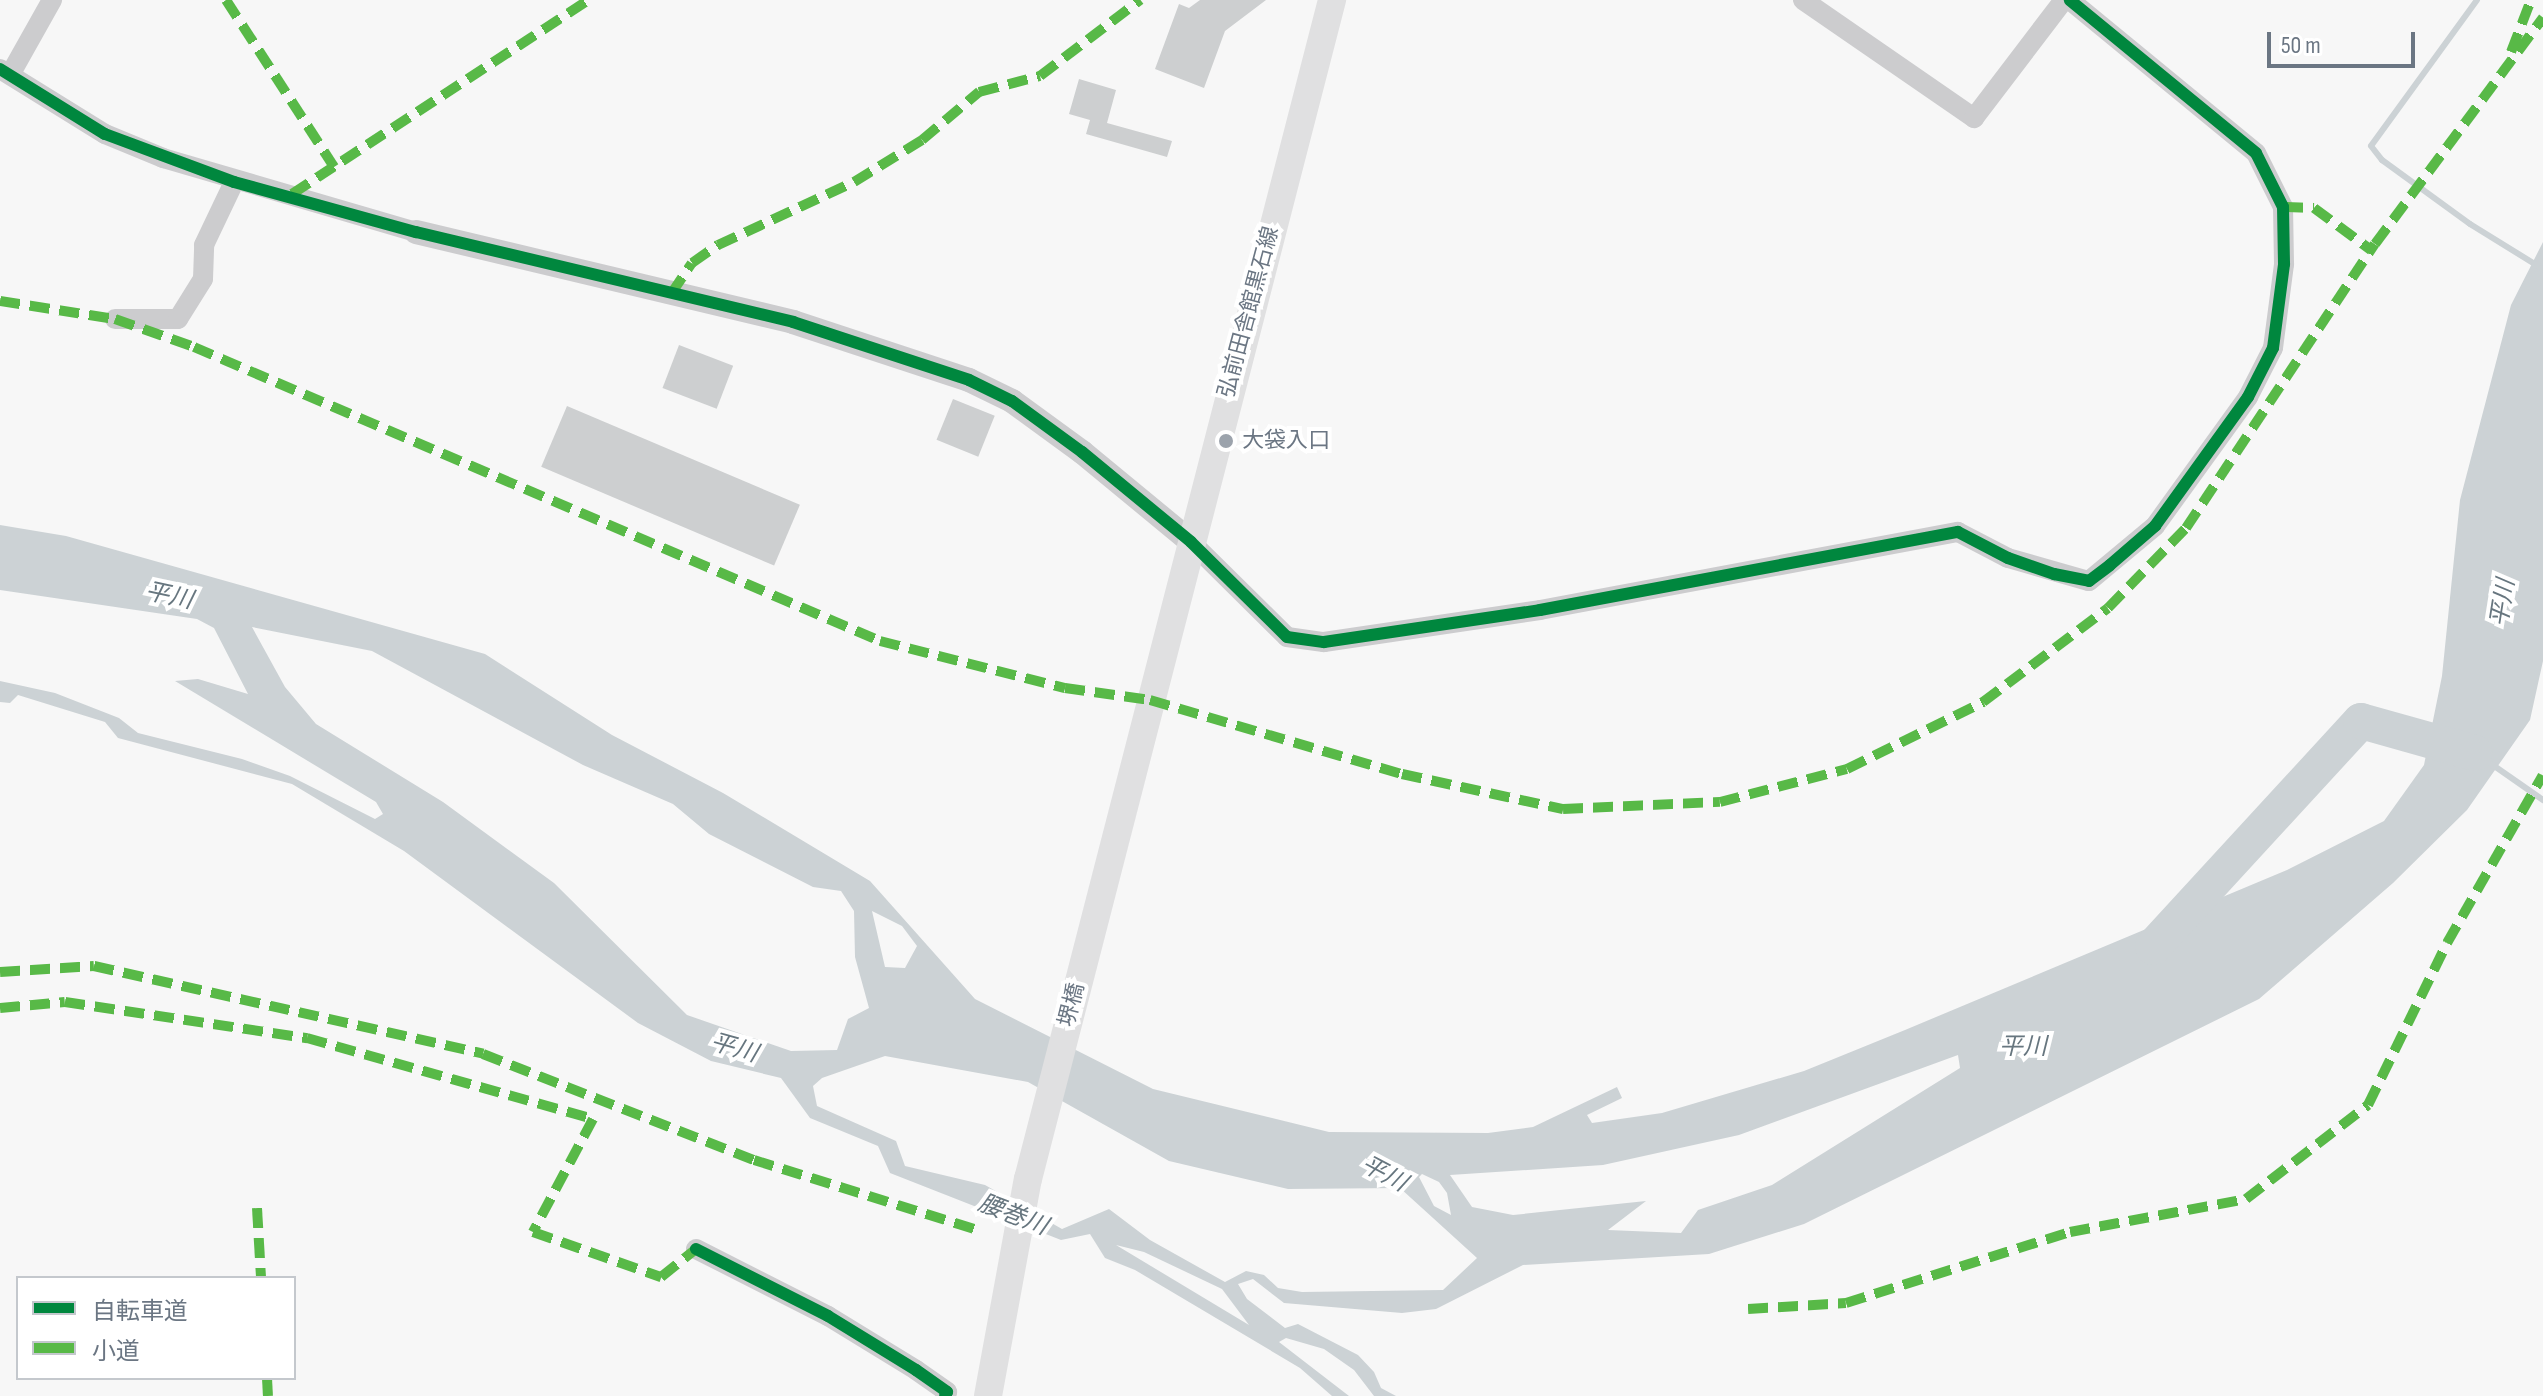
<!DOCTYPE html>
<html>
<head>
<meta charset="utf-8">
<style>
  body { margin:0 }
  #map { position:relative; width:2543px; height:1396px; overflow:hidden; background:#f7f7f7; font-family:"Sofia Sans Condensed","Noto Sans JP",sans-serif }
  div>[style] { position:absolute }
  .water>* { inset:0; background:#ccd2d5 }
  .stream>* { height:6px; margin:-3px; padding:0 3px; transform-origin:3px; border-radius:3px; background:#ccd2d5 }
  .river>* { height:36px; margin:-18px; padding:0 18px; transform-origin:18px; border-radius:18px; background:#ccd2d5 }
  .building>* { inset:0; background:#cdcfd0; transform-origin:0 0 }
  .minor>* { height:20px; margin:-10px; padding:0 10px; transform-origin:10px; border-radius:10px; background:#ccccce }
  .tertiary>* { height:24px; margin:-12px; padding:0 12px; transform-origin:12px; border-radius:12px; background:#ccccce }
  .secondary>* { height:28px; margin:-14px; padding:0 14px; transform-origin:14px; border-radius:14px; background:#e0e0e1 }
  .quiet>* { height:10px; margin-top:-5px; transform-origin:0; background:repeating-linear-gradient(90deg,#58b947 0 20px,transparent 0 30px) }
  .cycleway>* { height:12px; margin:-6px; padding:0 6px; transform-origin:6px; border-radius:6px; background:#00873e }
  .dots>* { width:22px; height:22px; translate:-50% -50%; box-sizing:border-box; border:4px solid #fff; border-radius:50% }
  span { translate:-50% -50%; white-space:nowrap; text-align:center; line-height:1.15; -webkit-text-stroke:8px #fff; paint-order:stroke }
  .street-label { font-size:22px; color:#6b7683 }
  .poi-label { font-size:22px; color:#6b7683 }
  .left { translate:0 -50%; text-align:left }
  .water-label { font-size:24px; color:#67767f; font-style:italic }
  .legend { position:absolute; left:16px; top:1276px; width:280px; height:104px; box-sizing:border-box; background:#fff; border:2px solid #c4c8cd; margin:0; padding:10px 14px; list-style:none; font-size:24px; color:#6b7683 }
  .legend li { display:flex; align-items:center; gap:16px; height:40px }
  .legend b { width:40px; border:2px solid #c4c8cd }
  .scale { position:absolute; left:2267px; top:32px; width:148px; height:36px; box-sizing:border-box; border:4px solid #6b7683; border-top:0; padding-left:10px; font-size:24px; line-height:28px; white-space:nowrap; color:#6b7683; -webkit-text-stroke:6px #fff; paint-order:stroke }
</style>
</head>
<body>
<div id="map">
  <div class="water">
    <i style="clip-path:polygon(evenodd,2543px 242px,2543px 661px,2530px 720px,2467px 810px,2393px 883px,2259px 999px,1804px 1224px,1709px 1254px,1523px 1265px,1436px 1309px,1402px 1313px,1284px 1303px,1253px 1279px,1238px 1284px,1247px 1299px,1285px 1328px,1298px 1324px,1358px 1355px,1374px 1372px,1381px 1388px,1396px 1396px,1374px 1396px,1354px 1370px,1324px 1349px,1286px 1338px,1279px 1342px,1349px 1396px,1332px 1396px,1300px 1368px,1135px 1270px,1105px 1258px,1090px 1234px,1061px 1240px,890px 1173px,878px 1146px,810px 1118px,781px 1078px,711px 1061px,638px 1023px,404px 851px,292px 784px,118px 738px,105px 722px,18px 695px,10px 703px,0 702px,0 681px,55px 693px,119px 718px,138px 733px,242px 759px,290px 776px,375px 819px,383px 814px,376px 802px,175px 681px,198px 679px,248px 694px,214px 628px,197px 619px,0 590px,0 525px,66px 536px,485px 654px,612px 735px,723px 793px,870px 881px,975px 999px,1153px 1089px,1329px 1132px,1488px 1133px,1533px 1127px,1617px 1087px,1622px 1098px,1587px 1115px,1592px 1123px,1662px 1113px,1804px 1071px,1905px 1030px,2287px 870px,2384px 821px,2424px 765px,2442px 676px,2460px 500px,2511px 305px,2543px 242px,252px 627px,372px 651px,583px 765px,673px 804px,709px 834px,813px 887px,841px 891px,854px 911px,855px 957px,869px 1008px,848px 1019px,837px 1050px,791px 1051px,687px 1015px,554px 883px,443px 802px,316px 724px,285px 687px,252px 627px,2543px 242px,872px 911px,902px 926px,917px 946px,905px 968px,885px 967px,872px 911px,2543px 242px,1958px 1055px,1960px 1068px,1772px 1185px,1698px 1210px,1681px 1233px,1608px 1230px,1646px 1201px,1513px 1215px,1472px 1207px,1450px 1175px,1603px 1165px,1739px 1135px,1958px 1055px,2543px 242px,885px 1056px,1028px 1082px,1169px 1161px,1288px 1189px,1400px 1188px,1477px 1258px,1443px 1290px,1302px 1292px,1278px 1288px,1264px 1275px,1246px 1271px,1225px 1282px,1150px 1240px,1109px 1209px,1062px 1229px,985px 1185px,905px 1166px,896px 1141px,817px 1106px,813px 1086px,822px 1078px,885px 1056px,2543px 242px,1422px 1174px,1439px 1182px,1447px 1193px,1451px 1215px,1434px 1206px,1419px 1177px,1422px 1174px,2543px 242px,1116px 1245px,1144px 1252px,1222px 1289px,1249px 1325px,1116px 1245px)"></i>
  </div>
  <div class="stream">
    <i style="left:2477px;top:0;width:180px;rotate:126deg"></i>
    <i style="left:2371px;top:146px;width:18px;rotate:52deg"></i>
    <i style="left:2382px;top:160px;width:109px;rotate:36deg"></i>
    <i style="left:2470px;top:224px;width:86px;rotate:31.7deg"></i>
    <i style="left:2490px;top:763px;width:65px;rotate:34.9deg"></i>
  </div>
  <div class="river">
    <i style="left:2153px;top:947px;width:307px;rotate:-47.4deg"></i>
    <i style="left:2361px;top:721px;width:118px;rotate:15.7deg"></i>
  </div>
  <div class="building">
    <i style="clip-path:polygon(1200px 0,1266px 0,1225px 31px,1204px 88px,1155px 69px,1179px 4px,1189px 8px)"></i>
    <i style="clip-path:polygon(1079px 79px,1116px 90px,1107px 123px,1172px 141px,1167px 157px,1086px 134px,1090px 120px,1069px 114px)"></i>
    <i style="left:679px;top:345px;width:58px;height:46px;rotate:21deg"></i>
    <i style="left:953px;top:399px;width:45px;height:44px;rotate:22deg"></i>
    <i style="left:567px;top:406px;width:253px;height:66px;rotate:23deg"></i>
  </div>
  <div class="minor">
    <i style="left:1803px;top:0;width:208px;rotate:34.6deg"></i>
    <i style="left:1974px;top:118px;width:148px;rotate:-52.7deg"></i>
    <i style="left:0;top:69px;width:123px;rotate:31.8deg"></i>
    <i style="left:105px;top:134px;width:63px;rotate:22.5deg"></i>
    <i style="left:163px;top:158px;width:264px;rotate:16.3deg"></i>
    <i style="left:11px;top:73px;width:84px;rotate:-60.7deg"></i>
    <i style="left:115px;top:319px;width:63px"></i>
    <i style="left:178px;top:319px;width:47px;rotate:-58deg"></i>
    <i style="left:203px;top:279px;width:34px;rotate:-88deg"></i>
    <i style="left:204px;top:245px;width:70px;rotate:-64.5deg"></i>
    <i style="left:1191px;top:542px;width:135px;rotate:44.7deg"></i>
    <i style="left:1287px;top:637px;width:37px;rotate:8deg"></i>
    <i style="left:1324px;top:642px;width:218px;rotate:-8.4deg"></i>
    <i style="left:1540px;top:610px;width:425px;rotate:-10.6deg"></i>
    <i style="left:1958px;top:532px;width:56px;rotate:27.5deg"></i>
    <i style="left:2008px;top:558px;width:84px;rotate:15.9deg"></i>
    <i style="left:2089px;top:581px;width:86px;rotate:-39.8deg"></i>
    <i style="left:2155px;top:526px;width:159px;rotate:-54.2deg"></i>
    <i style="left:2248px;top:397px;width:55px;rotate:-63deg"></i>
    <i style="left:2273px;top:348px;width:85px;rotate:-82.5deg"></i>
    <i style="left:2284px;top:264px;width:57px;rotate:-91deg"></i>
    <i style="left:2283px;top:207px;width:60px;rotate:-116.6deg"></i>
    <i style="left:2256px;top:153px;width:241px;rotate:-140.6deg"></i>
    <i style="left:696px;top:1249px;width:148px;rotate:26.9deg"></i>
    <i style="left:828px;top:1316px;width:103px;rotate:31.5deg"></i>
    <i style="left:916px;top:1370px;width:38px;rotate:35deg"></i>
    <i style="left:947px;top:1392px;width:4px;rotate:117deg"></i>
  </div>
  <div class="tertiary">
    <i style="left:416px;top:232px;width:388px;rotate:13.4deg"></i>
    <i style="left:793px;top:322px;width:185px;rotate:18.2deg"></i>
    <i style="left:969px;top:380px;width:48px;rotate:26deg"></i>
    <i style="left:1012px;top:401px;width:87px;rotate:36.1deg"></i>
    <i style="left:1082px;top:452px;width:141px;rotate:39.5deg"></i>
  </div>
  <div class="secondary">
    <i style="left:988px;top:1396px;width:221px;rotate:-79.6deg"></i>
    <i style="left:1028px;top:1179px;width:1218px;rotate:-75.54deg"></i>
  </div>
  <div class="quiet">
    <i style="left:226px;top:0;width:199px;rotate:57.1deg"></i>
    <i style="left:2511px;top:52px;width:56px;rotate:-69deg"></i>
    <i style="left:292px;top:194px;width:355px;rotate:-33.2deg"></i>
    <i style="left:2283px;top:207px;width:31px;rotate:2deg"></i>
    <i style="left:2314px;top:208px;width:71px;rotate:36.4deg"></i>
    <i style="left:671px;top:294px;width:37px;rotate:-56deg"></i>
    <i style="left:692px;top:263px;width:32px;rotate:-35deg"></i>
    <i style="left:718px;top:245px;width:150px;rotate:-24.9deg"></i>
    <i style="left:854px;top:182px;width:80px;rotate:-31.7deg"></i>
    <i style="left:922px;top:140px;width:75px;rotate:-40.1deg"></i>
    <i style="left:979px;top:92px;width:63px;rotate:-14.7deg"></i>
    <i style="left:1040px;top:76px;width:126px;rotate:-37.2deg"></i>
    <i style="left:0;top:301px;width:116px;rotate:8.9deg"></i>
    <i style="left:115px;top:319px;width:84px;rotate:19.5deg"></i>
    <i style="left:194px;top:347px;width:746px;rotate:23.2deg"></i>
    <i style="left:880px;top:641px;width:191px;rotate:14.3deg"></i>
    <i style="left:1065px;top:688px;width:86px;rotate:8deg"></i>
    <i style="left:1150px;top:700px;width:263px;rotate:16.4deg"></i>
    <i style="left:1402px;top:774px;width:165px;rotate:12.3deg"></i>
    <i style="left:1563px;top:809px;width:157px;rotate:-2.6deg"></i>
    <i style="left:1720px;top:802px;width:131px;rotate:-14.6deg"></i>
    <i style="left:1847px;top:769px;width:152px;rotate:-26.2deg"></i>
    <i style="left:1983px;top:702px;width:156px;rotate:-36.9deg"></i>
    <i style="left:2108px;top:608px;width:112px;rotate:-45.7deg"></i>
    <i style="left:2186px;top:528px;width:341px;rotate:-56.4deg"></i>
    <i style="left:2375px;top:244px;width:282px;rotate:-53.4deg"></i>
    <i style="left:0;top:972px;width:94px;rotate:-3.7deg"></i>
    <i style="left:94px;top:966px;width:399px;rotate:12.7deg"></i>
    <i style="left:483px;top:1054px;width:291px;rotate:21.4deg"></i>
    <i style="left:754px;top:1160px;width:235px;rotate:17.4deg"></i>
    <i style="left:0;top:1008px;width:65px;rotate:-5.3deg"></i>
    <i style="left:65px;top:1002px;width:245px;rotate:8.5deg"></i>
    <i style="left:307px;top:1038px;width:297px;rotate:15.8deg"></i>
    <i style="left:593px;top:1119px;width:128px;rotate:118deg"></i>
    <i style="left:533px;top:1232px;width:136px;rotate:19.4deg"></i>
    <i style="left:661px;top:1277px;width:45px;rotate:-38.7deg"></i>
    <i style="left:257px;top:1208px;width:70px;rotate:86.7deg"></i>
    <i style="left:1748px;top:1309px;width:98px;rotate:-3.5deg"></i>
    <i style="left:1846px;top:1303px;width:235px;rotate:-17.6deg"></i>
    <i style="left:2070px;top:1232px;width:179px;rotate:-10.6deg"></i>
    <i style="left:2246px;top:1199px;width:154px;rotate:-37.6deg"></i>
    <i style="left:2368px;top:1105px;width:180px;rotate:-64deg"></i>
    <i style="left:2447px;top:943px;width:193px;rotate:-60.3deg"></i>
    <i style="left:267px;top:1378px;width:18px;rotate:87deg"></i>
  </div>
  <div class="cycleway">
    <i style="left:0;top:69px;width:123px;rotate:31.8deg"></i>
    <i style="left:105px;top:134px;width:138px;rotate:20.4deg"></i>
    <i style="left:234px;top:182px;width:189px;rotate:15.4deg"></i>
    <i style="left:416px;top:232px;width:388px;rotate:13.4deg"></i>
    <i style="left:793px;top:322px;width:185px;rotate:18.2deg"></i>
    <i style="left:969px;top:380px;width:48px;rotate:26deg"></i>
    <i style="left:1012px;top:401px;width:87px;rotate:36.1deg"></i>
    <i style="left:1082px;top:452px;width:141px;rotate:39.5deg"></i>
    <i style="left:1191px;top:542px;width:135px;rotate:44.7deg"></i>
    <i style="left:1287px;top:637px;width:37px;rotate:8deg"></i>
    <i style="left:1324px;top:642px;width:218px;rotate:-8.4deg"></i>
    <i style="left:1540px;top:610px;width:425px;rotate:-10.6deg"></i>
    <i style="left:1958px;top:532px;width:56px;rotate:27.5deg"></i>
    <i style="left:2008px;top:558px;width:49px;rotate:19.2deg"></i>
    <i style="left:2054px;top:574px;width:36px;rotate:11deg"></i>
    <i style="left:2089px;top:581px;width:26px;rotate:-37deg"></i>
    <i style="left:2110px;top:565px;width:60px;rotate:-40.9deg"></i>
    <i style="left:2155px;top:526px;width:159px;rotate:-54.2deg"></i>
    <i style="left:2248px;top:397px;width:55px;rotate:-63deg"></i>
    <i style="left:2273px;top:348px;width:85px;rotate:-82.5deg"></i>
    <i style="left:2284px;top:264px;width:57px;rotate:-91deg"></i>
    <i style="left:2283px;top:207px;width:60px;rotate:-116.6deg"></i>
    <i style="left:2256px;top:153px;width:241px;rotate:-140.6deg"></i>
    <i style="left:696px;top:1249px;width:148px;rotate:26.9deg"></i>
    <i style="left:828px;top:1316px;width:103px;rotate:31.5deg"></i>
    <i style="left:916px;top:1370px;width:38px;rotate:35deg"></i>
    <i style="left:947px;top:1392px;width:4px;rotate:117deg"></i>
  </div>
  <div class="dots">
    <i style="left:1226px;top:441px;background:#9ca3ac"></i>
  </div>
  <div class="street-label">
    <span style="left:1249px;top:312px;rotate:-75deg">弘前田舎館黒石線</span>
    <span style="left:1072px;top:1005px;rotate:-76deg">堺橋</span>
  </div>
  <div class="poi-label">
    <span class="left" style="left:1242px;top:441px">大袋入口</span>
  </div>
  <div class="water-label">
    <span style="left:169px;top:596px;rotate:12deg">平川</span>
    <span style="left:2503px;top:603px;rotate:-81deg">平川</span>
    <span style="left:2023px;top:1047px">平川</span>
    <span style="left:734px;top:1048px;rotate:16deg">平川</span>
    <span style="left:1384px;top:1174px;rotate:28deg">平川</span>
    <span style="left:1013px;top:1215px;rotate:21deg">腰巻川</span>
  </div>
  <ul class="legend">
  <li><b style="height:10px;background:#00873e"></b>自転車道</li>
  <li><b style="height:10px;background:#58b947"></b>小道</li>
  </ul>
  <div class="scale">50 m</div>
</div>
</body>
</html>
